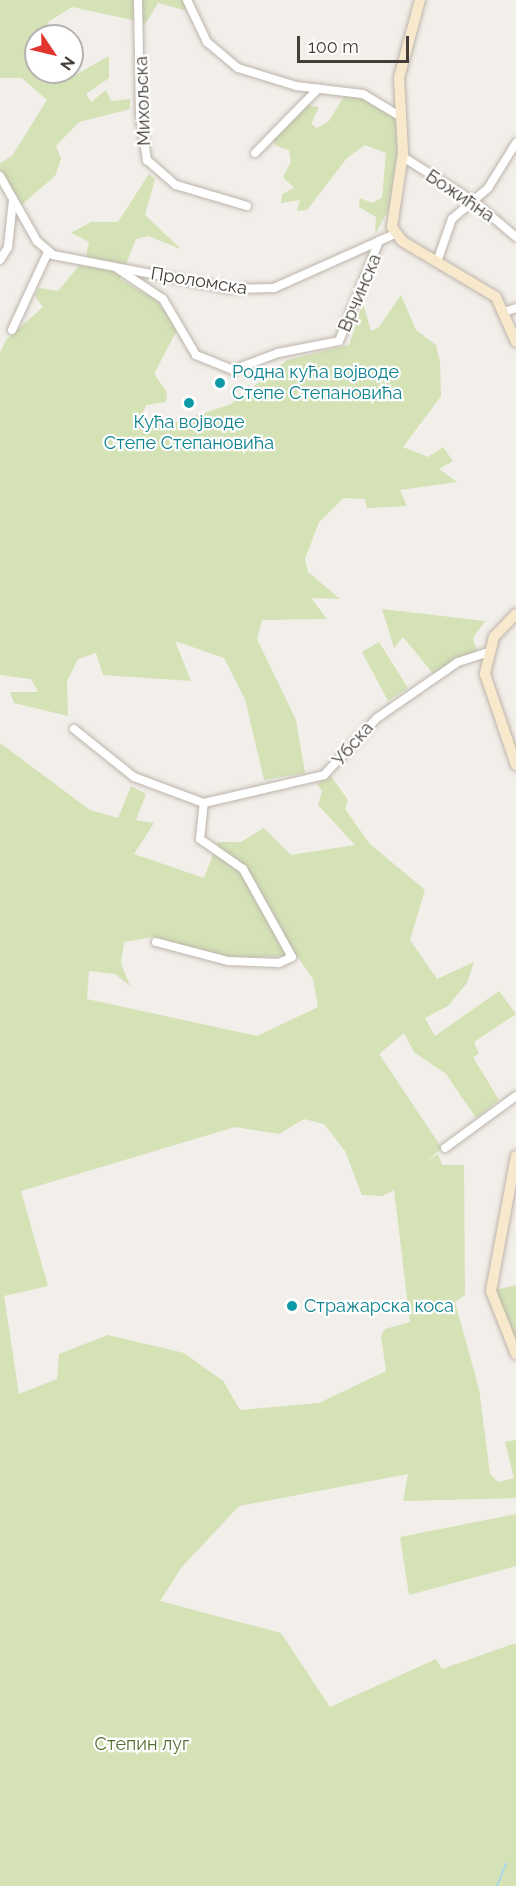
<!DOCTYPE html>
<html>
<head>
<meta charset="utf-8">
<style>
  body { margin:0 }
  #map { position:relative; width:516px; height:1886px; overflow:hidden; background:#f2eee9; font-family:Raleway,sans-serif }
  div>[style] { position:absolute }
  .green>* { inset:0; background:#d4e2b6 }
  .stream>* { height:2px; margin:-1px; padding:0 1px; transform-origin:1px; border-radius:1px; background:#acd7e8 }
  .roads { filter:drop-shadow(0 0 2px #bdb5ac) drop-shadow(0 0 2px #bdb5ac) }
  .street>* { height:8px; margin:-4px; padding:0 4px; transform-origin:4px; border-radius:4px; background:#fff }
  .secondary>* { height:10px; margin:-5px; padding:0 5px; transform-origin:5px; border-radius:5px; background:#f9e9cc }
  .dots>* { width:16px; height:16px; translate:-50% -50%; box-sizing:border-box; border:3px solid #fff; border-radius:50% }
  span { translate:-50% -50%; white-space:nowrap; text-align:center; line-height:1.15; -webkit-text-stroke:4.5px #fff; paint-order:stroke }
  .street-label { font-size:18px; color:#453e38 }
  .culture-label { font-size:18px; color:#0d838f }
  .left { translate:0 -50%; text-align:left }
  .park-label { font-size:18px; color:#517131 }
  .north { position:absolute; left:24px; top:24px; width:60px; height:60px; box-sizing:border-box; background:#fff; border:2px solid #b5b2af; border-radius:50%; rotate:125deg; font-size:16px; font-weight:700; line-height:24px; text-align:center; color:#453e38 }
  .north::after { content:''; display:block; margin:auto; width:21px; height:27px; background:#e23530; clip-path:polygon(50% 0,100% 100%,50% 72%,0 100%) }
  .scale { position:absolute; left:297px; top:36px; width:112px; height:27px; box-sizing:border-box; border:3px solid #453e38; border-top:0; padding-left:8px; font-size:18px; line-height:21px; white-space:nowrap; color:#453e38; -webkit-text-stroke:4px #fff; paint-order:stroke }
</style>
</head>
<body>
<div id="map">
  <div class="green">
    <i style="clip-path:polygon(0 0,188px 0,192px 12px,158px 3px,146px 23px,72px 7px,48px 22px,50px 36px,36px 36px,36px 72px,72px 69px,77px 74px,109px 56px,109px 78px,86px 94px,91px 102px,106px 90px,111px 101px,130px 99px,130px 109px,79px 122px,56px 146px,61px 159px,55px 176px,18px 208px,0 176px,0 163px,12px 156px,47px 100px,22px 78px,0 78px)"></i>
    <i style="clip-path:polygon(348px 90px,394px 115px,399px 137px,389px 209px,375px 234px,376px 217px,359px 207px,360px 198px,372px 203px,382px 198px,386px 153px,365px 145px,347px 158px,307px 210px,297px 211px,300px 200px,281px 203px,282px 194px,294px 188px,283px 177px,291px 162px,289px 150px,276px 146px,271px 137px,306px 105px,319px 107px,311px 124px,317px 128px,328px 122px)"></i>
    <i style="clip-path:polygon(149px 174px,155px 179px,145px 215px,181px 249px,148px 236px,136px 239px,120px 279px,156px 300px,178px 328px,154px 374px,167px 392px,166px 402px,146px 405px,140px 420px,177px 422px,231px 404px,287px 360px,349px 345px,363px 303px,371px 331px,379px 327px,401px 295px,416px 330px,436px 345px,440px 362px,441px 396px,403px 447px,428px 457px,443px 447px,453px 461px,439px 469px,457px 482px,400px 490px,407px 506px,367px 508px,365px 499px,344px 498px,319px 522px,305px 559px,308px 572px,340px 599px,311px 598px,327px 619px,262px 620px,257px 639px,296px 720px,305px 773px,264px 780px,245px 699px,224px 658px,175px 641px,191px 681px,103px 675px,96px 653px,78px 659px,67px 681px,68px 716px,14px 703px,10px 692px,38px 692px,31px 679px,0 675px,0 353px,6px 340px,43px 307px,35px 296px,39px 288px,58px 291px,86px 257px,89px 242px,71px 233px,91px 222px,118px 222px)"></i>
    <i style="clip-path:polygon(382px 609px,485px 621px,473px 638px,477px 651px,436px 677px,403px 637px,394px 648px)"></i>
    <i style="clip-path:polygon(379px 642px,408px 688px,388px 701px,362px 652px)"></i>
    <i style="clip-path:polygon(evenodd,0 743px,90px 810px,118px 818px,131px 786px,146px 794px,136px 820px,154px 823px,134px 854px,204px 878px,218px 842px,241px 842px,264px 828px,291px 855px,355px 845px,318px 805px,322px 791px,317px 784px,331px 776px,348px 800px,345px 809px,370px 844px,425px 890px,410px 940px,437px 979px,474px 962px,467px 983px,448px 1006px,425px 1018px,435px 1036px,499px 991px,516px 1014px,474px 1042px,479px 1054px,473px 1057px,499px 1100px,476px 1118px,446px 1074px,414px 1052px,404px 1033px,379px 1054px,442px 1148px,427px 1161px,438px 1154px,442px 1165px,464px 1165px,465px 1295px,455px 1302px,479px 1389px,490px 1474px,498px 1482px,514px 1478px,505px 1442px,516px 1440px,516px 1498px,403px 1501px,408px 1474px,239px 1506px,181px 1568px,160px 1601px,281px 1633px,330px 1707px,436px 1659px,442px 1669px,516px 1643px,516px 1886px,0 1886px,0 743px,153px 937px,228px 958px,297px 956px,313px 979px,318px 1007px,257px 1036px,87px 999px,89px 971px,115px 974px,130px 986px,121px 963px,124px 942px,153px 937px,0 743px,304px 1119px,324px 1124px,345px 1151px,362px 1195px,382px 1196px,394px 1190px,410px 1322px,385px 1329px,381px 1336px,386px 1371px,319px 1403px,240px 1410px,223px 1381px,184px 1353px,108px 1335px,59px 1354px,57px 1379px,19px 1394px,4px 1296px,48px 1286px,21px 1191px,235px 1127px,279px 1134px,304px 1119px)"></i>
    <i style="clip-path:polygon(516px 1285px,516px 1354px,491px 1291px)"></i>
    <i style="clip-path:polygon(516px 1514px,516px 1566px,409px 1595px,400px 1537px)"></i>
  </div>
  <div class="stream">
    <i style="left:497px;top:1886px;width:24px;rotate:-68deg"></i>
  </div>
  <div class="roads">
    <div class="street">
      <i style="left:138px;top:0;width:116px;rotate:89deg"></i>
      <i style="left:140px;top:116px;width:45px;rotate:81deg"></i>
      <i style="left:147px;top:160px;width:38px;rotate:41deg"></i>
      <i style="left:176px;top:185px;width:74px;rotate:16.5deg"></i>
      <i style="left:187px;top:0;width:47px;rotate:64.5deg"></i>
      <i style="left:207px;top:42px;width:40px;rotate:40deg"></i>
      <i style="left:238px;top:68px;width:61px;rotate:17.2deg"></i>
      <i style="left:296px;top:86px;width:67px;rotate:6.8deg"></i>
      <i style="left:363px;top:94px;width:41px;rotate:31deg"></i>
      <i style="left:255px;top:153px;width:90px;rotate:-45.5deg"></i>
      <i style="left:403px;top:157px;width:86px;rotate:32.2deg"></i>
      <i style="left:476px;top:203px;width:52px;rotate:40.4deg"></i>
      <i style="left:0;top:176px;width:75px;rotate:60.4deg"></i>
      <i style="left:37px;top:241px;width:21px;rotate:41deg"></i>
      <i style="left:53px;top:255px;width:179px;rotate:10.9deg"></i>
      <i style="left:229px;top:289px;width:45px;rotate:-1.3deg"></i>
      <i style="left:274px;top:288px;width:115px;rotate:-24.1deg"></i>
      <i style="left:0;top:260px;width:15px;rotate:-58deg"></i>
      <i style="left:8px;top:247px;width:47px;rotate:-83.9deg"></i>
      <i style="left:437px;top:262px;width:46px;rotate:-70.8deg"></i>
      <i style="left:452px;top:219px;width:48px;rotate:-40.7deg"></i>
      <i style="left:488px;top:188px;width:53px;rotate:-58.1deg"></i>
      <i style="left:118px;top:269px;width:54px;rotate:33.7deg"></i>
      <i style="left:163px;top:299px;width:65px;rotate:59.5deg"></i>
      <i style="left:196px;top:355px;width:40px;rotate:22deg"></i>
      <i style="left:233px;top:370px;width:48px;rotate:-20.7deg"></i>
      <i style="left:278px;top:353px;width:62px;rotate:-11.1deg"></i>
      <i style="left:339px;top:341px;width:108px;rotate:-68.2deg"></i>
      <i style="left:379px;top:241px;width:17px;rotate:-24deg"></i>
      <i style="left:507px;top:311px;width:9px;rotate:-18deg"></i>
      <i style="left:12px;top:330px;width:86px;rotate:-65.2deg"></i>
      <i style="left:74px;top:729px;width:77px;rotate:38.7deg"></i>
      <i style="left:134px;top:777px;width:75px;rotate:20.4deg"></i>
      <i style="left:204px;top:803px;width:123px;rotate:-13.1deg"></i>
      <i style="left:324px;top:775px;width:78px;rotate:-47.1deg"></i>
      <i style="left:377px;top:718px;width:98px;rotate:-34.7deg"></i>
      <i style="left:458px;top:662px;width:32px;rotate:-18deg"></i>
      <i style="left:156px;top:942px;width:74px;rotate:14.8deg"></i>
      <i style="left:228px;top:961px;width:51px;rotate:2.2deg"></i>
      <i style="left:279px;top:963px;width:14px;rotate:-25deg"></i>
      <i style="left:292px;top:957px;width:101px;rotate:-119.1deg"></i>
      <i style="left:243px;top:869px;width:52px;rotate:-145.1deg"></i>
      <i style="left:200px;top:839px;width:36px;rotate:-84deg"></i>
      <i style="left:445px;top:1148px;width:88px;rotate:-36.2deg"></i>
    </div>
    <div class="secondary">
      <i style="left:420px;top:0;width:81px;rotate:105.1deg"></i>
      <i style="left:399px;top:78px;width:75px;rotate:86.9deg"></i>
      <i style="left:403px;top:153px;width:75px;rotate:98.5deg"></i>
      <i style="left:392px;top:227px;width:17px;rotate:54deg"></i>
      <i style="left:402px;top:241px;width:109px;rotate:30.8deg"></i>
      <i style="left:496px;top:297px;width:49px;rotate:66deg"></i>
      <i style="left:516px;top:614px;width:32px;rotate:134deg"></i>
      <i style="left:494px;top:637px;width:38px;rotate:104deg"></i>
      <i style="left:485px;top:674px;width:96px;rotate:71.2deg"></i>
      <i style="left:516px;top:1156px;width:137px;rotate:100.5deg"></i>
      <i style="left:491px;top:1291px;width:68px;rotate:68.4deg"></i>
    </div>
  </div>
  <div class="dots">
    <i style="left:220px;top:383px;background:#0f9aa8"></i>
    <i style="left:189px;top:403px;background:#0f9aa8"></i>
    <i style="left:292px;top:1306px;background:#0f9aa8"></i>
  </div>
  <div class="street-label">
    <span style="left:143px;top:101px;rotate:-92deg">Михољска</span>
    <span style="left:460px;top:196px;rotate:34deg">Божићна</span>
    <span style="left:199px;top:281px;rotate:9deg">Проломска</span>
    <span style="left:360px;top:293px;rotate:-67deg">Врчинска</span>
    <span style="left:353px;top:744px;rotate:-49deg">Убска</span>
  </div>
  <div class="culture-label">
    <span class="left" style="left:232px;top:383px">Родна кућа војводе<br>Степе Степановића</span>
    <span style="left:189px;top:433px">Кућа војводе<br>Степе Степановића</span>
    <span class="left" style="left:304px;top:1306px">Стражарска коса</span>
  </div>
  <div class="park-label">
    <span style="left:142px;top:1744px">Степин луг</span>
  </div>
  <div class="north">N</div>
  <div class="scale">100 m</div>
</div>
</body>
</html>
